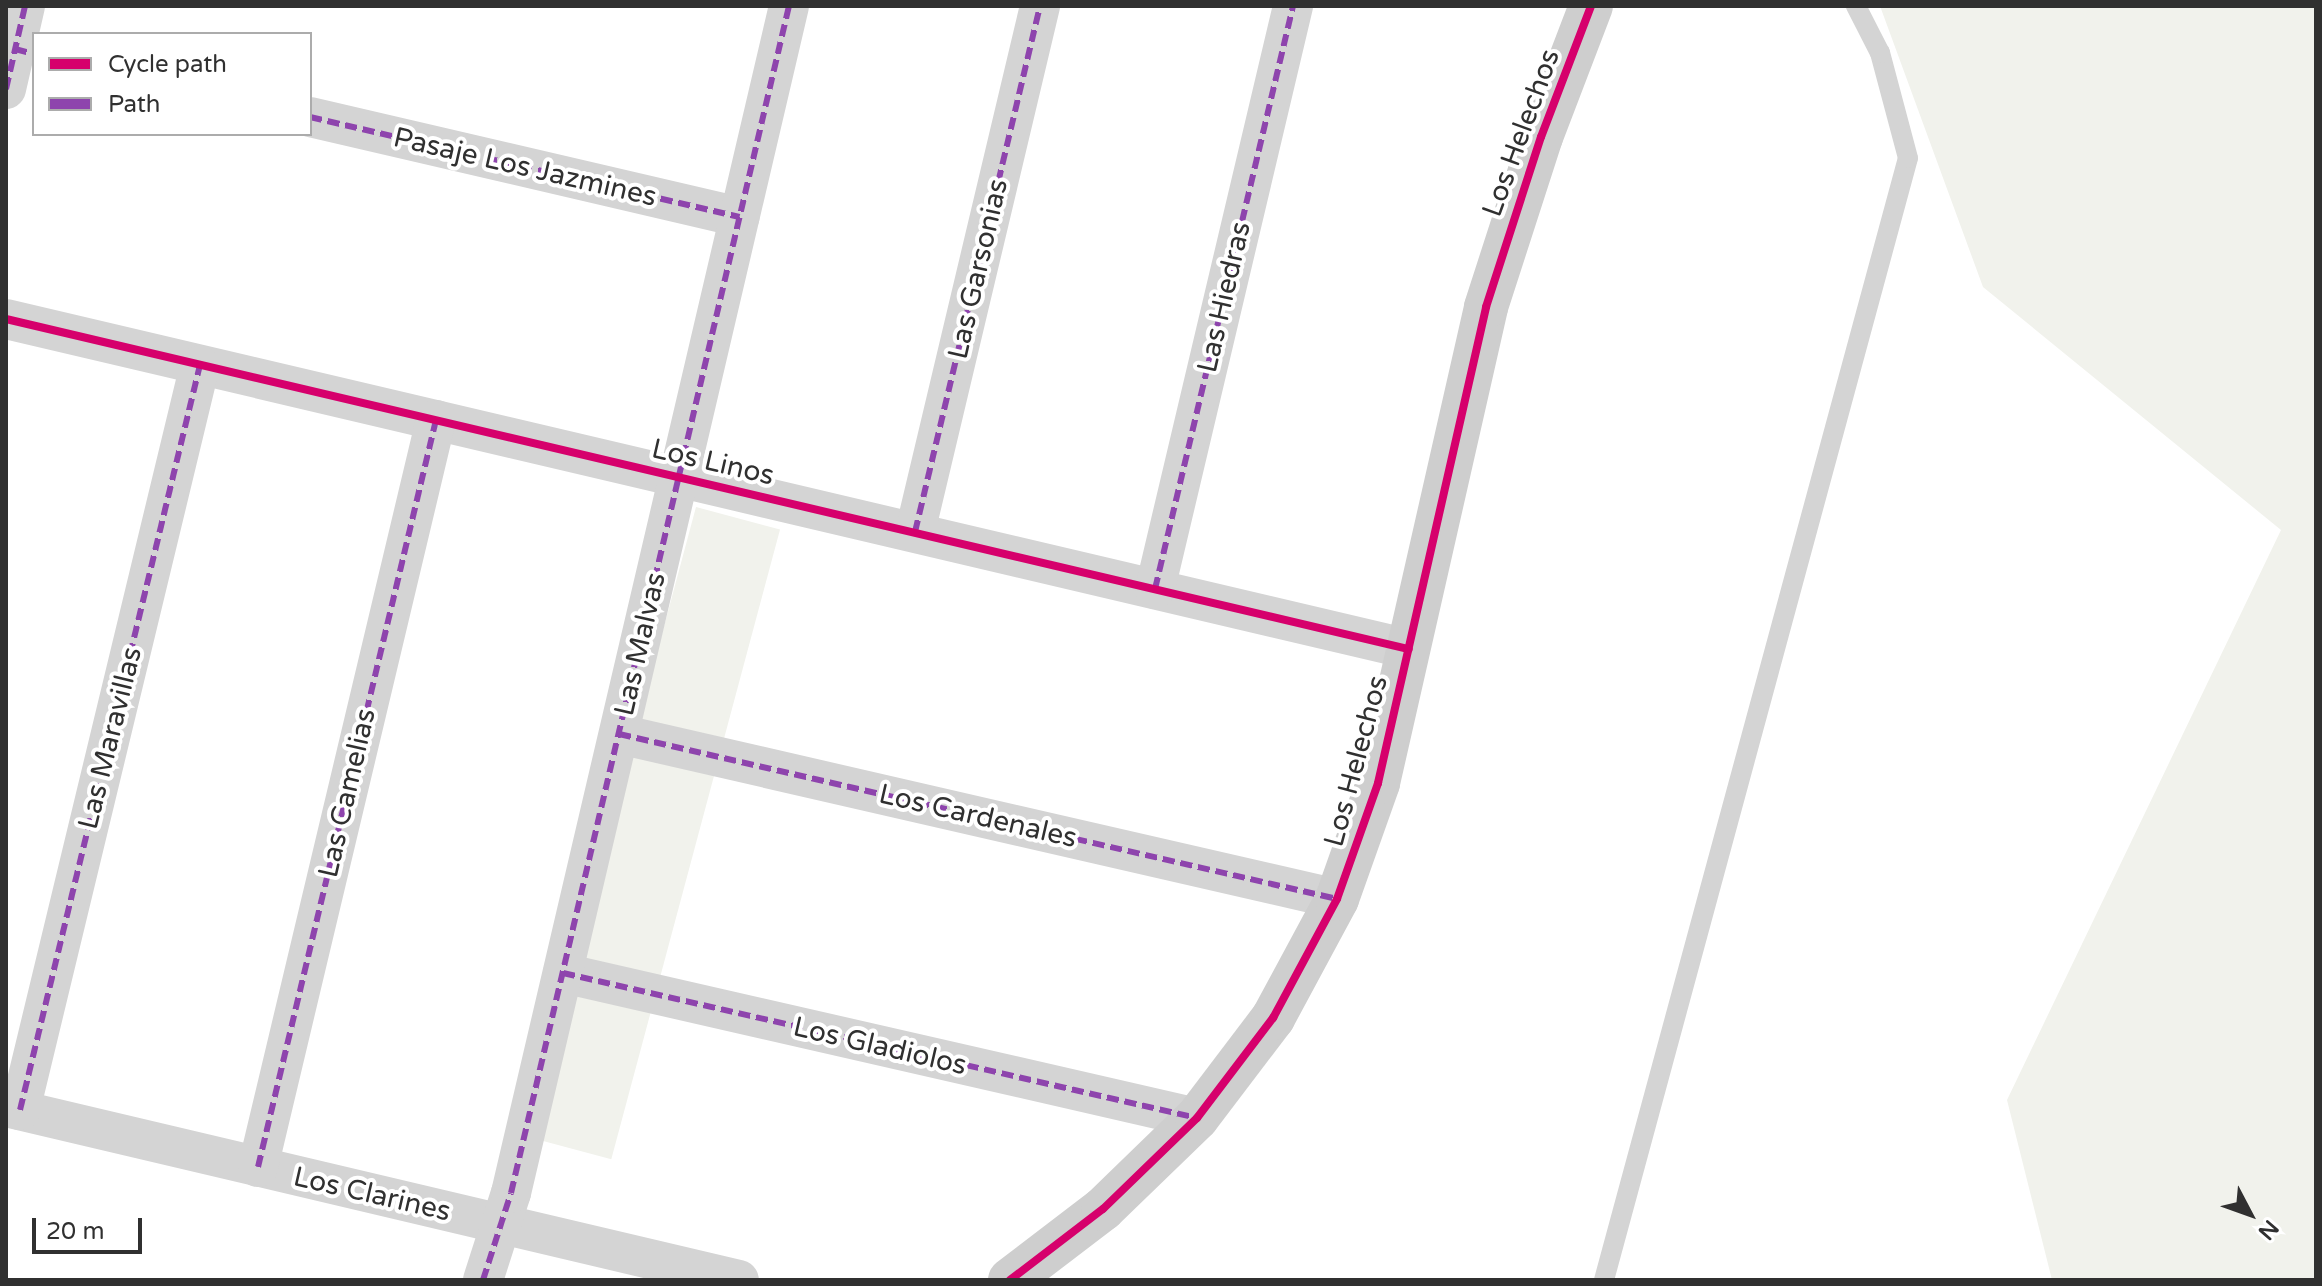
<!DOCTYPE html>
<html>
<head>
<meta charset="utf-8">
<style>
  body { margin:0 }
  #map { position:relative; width:2322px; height:1286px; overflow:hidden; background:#fff; font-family:"Varela Round",sans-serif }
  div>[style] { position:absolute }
  .green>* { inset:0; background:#f1f2ec; transform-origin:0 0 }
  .lane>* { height:20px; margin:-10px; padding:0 10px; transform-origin:10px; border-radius:10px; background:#d4d4d4 }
  .street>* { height:40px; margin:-20px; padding:0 20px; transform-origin:20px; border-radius:20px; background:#d4d4d4 }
  .secondary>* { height:44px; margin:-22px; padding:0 22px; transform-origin:22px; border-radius:22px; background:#cecece }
  .quiet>* { height:6px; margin-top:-3px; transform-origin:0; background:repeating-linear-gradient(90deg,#8e44ad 0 12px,transparent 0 18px) }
  .cycleway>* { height:8px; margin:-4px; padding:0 4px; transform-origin:4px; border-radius:4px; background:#d6006c }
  span { translate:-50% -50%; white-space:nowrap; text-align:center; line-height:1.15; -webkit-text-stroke:8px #fff; paint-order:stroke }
  .street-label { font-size:28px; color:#303030 }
  .frame { position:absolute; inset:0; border:8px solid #303030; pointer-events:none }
  .legend { position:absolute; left:32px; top:32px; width:280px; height:104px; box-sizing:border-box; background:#fff; border:2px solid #acacac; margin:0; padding:10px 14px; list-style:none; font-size:24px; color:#303030 }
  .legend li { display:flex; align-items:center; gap:16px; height:40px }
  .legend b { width:40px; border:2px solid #acacac }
  .north { position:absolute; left:2210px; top:1174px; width:80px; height:80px; -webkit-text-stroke:6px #fff; paint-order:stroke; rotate:131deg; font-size:22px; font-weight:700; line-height:32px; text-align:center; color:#303030 }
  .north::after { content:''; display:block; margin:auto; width:28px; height:36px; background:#303030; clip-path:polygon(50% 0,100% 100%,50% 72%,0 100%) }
  .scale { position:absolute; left:32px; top:1218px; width:110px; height:36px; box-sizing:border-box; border:4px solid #303030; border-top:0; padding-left:10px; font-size:24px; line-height:28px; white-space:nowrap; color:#303030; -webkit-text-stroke:6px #fff; paint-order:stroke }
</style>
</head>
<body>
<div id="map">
  <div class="green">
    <i style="clip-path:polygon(1880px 6px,2316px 6px,2316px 1280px,2052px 1280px,2007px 1100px,2281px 530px,1983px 287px)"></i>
    <i style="left:696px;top:507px;width:87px;height:652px;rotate:15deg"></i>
  </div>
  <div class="lane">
    <i style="left:1604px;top:1280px;width:1162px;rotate:-74.84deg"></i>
    <i style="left:1908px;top:158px;width:109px;rotate:-104.9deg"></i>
    <i style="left:1880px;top:53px;width:53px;rotate:-117.1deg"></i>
  </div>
  <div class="street">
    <i style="left:6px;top:89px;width:85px;rotate:-77.1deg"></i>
    <i style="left:310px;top:117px;width:441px;rotate:13.1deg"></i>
    <i style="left:6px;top:319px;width:1441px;rotate:13.24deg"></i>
    <i style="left:915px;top:532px;width:541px;rotate:-76.63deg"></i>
    <i style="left:1155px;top:589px;width:599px;rotate:-76.68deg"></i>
    <i style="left:619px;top:734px;width:737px;rotate:12.94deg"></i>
    <i style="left:563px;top:973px;width:650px;rotate:12.88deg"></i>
    <i style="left:6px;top:1107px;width:753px;rotate:13.28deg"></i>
    <i style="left:20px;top:1110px;width:766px;rotate:-76.42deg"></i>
    <i style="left:258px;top:1167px;width:768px;rotate:-76.6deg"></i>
    <i style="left:483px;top:1280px;width:91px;rotate:-72.2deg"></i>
    <i style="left:511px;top:1193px;width:1219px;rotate:-76.82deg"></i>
  </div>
  <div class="secondary">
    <i style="left:1010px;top:1280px;width:117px;rotate:-37.4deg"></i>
    <i style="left:1103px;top:1209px;width:131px;rotate:-44.1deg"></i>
    <i style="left:1197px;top:1118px;width:126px;rotate:-52.8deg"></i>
    <i style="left:1273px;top:1018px;width:135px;rotate:-61.7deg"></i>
    <i style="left:1337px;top:899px;width:123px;rotate:-70.5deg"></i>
    <i style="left:1378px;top:783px;width:488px;rotate:-77.2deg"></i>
    <i style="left:1486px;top:307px;width:179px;rotate:-72.1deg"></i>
    <i style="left:1541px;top:137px;width:140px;rotate:-69.1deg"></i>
  </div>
  <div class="quiet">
    <i style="left:15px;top:49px;width:20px;rotate:15deg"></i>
    <i style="left:6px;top:89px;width:85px;rotate:-77.1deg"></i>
    <i style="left:310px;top:117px;width:441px;rotate:13.1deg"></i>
    <i style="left:915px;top:532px;width:541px;rotate:-76.63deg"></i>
    <i style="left:1155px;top:589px;width:599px;rotate:-76.68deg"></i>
    <i style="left:619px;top:734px;width:737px;rotate:12.94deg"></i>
    <i style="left:563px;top:973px;width:650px;rotate:12.88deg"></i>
    <i style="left:20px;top:1110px;width:766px;rotate:-76.42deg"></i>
    <i style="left:258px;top:1167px;width:768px;rotate:-76.6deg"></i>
    <i style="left:483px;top:1280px;width:91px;rotate:-72.2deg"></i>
    <i style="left:511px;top:1193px;width:1219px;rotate:-76.82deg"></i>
  </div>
  <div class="cycleway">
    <i style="left:6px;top:319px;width:1441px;rotate:13.24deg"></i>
    <i style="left:1010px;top:1280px;width:117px;rotate:-37.4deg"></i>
    <i style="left:1103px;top:1209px;width:131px;rotate:-44.1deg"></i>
    <i style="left:1197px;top:1118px;width:126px;rotate:-52.8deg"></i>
    <i style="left:1273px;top:1018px;width:135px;rotate:-61.7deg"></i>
    <i style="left:1337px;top:899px;width:123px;rotate:-70.5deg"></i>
    <i style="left:1378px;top:783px;width:488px;rotate:-77.2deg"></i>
    <i style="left:1486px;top:307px;width:179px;rotate:-72.1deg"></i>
    <i style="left:1541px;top:137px;width:140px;rotate:-69.1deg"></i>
  </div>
  <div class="street-label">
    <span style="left:1521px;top:133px;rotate:-70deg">Los Helechos</span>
    <span style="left:525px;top:167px;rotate:13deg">Pasaje Los Jazmines</span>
    <span style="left:978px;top:269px;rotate:-77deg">Las Garsonias</span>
    <span style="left:1224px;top:297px;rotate:-77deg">Las Hiedras</span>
    <span style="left:713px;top:462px;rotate:13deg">Los Linos</span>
    <span style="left:640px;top:644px;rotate:-77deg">Las Malvas</span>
    <span style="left:110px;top:738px;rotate:-76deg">Las Maravillas</span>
    <span style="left:1356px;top:761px;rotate:-75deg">Los Helechos</span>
    <span style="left:347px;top:793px;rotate:-77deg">Las Camelias</span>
    <span style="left:978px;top:816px;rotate:13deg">Los Cardenales</span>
    <span style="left:880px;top:1046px;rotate:13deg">Los Gladiolos</span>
    <span style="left:372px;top:1194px;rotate:13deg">Los Clarines</span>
  </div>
  <div class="frame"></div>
  <ul class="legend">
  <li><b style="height:10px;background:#d6006c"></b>Cycle path</li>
  <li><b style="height:10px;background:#8e44ad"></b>Path</li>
  </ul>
  <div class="north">N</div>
  <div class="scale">20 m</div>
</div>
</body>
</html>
